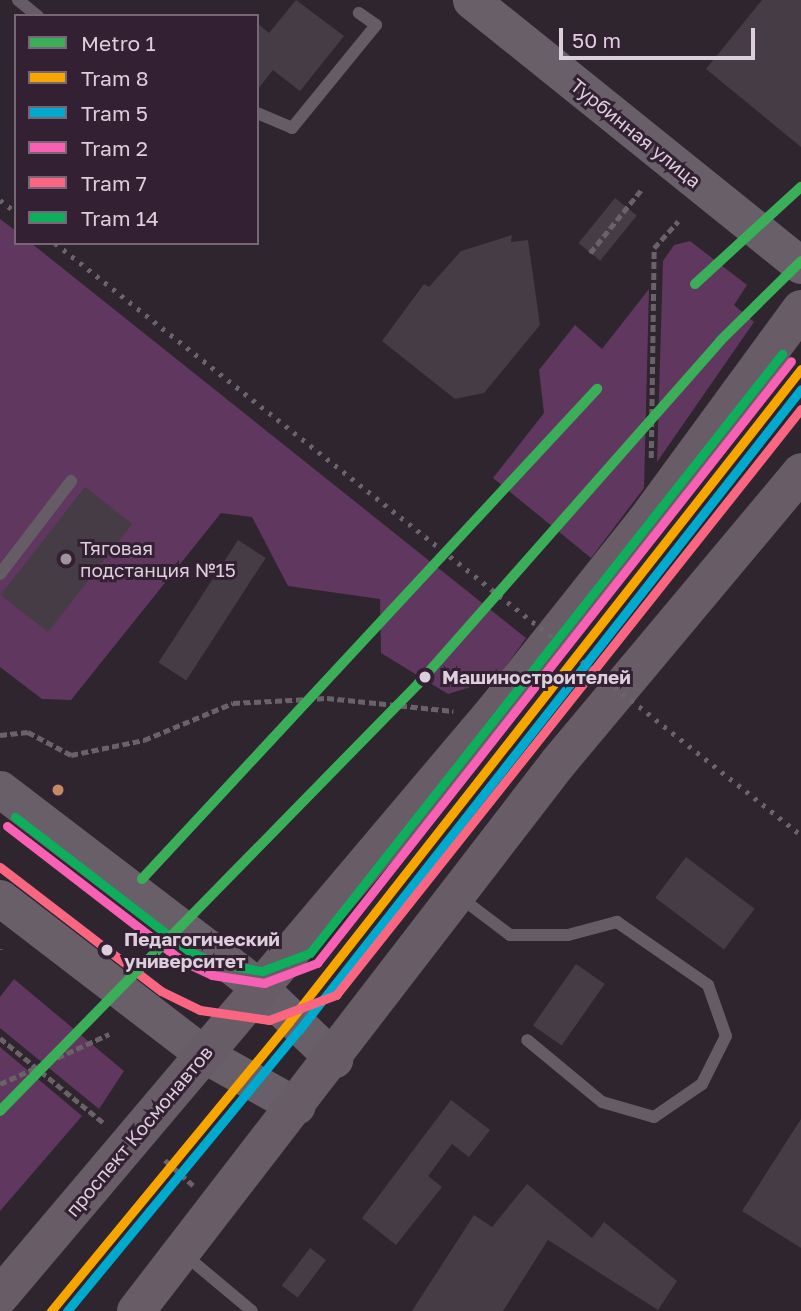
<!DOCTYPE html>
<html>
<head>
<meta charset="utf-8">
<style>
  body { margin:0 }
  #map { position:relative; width:801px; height:1311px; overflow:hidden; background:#2f252f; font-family:"Golos Text",sans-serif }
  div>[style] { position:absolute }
  .green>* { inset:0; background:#60375e }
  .building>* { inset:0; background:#463c45; transform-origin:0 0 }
  .path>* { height:4.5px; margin-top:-2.25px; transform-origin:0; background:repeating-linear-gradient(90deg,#6a6169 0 7px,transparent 0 10.5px) }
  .lane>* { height:12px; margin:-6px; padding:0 6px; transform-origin:6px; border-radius:6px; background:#665c65 }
  .secondary>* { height:37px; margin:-18.5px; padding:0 18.5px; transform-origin:18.5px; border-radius:18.5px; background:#695f68 }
  .primary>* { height:38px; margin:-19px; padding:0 19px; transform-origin:19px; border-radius:19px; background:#685c67 }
  .rail>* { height:5px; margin-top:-2.5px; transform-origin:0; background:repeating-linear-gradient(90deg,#6b646b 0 3.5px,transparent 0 10.5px) }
  .tram-1>* { height:9px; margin:-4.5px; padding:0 4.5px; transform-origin:4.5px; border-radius:4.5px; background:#f7a600 }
  .tram-2>* { height:9px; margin:-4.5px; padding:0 4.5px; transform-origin:4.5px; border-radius:4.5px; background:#00a9ce }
  .tram-3>* { height:9px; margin:-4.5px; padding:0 4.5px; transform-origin:4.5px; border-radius:4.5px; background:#f860b3 }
  .tram-4>* { height:9px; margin:-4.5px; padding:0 4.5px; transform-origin:4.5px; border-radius:4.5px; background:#fa6682 }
  .tram-5>* { height:9px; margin:-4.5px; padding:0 4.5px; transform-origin:4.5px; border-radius:4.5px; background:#0daf5c }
  .metro-1>* { height:10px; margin:-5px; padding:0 5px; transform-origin:5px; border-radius:5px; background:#3aae59 }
  .dots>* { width:19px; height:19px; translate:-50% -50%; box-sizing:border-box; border:4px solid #342033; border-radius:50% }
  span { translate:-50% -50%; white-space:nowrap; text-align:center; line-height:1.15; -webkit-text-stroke:6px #342033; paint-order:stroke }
  .street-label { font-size:19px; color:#dcceda }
  .poi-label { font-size:19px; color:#dcceda }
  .left { translate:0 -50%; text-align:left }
  .stop-label { font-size:19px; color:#dcceda; font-weight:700 }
  .legend { position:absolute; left:14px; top:14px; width:245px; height:231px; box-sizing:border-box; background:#342033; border:2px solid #776676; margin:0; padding:9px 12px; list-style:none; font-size:21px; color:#dcceda }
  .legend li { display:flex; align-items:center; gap:14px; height:35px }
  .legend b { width:35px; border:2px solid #776676 }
  .scale { position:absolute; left:559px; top:28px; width:196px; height:32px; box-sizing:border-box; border:4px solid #dcceda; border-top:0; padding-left:9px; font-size:21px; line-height:24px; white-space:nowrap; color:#dcceda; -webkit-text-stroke:5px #342033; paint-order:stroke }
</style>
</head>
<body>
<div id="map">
  <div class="green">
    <i style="clip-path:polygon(0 219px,16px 231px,16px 243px,31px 243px,526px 638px,497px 679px,448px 694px,381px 653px,380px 599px,288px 586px,252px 517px,221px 513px,71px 700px,42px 699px,0 667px)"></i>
    <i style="clip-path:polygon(690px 241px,747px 285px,734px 305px,754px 322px,657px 462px,663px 261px,674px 245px)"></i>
    <i style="clip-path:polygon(649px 289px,644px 488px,591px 558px,493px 478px,544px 413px,539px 370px,575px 325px,602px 349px)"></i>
    <i style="clip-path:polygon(14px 979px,124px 1071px,99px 1109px,0 1028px,0 997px)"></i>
    <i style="clip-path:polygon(0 1047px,82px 1116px,0 1211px)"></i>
  </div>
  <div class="building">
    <i style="clip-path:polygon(296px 0,344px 36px,300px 91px,273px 70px,257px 90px,257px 23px,269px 33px)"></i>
    <i style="clip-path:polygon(762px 0,801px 0,801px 147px,706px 69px)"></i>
    <i style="left:615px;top:198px;width:28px;height:58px;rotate:39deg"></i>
    <i style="clip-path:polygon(512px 235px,511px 242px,528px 240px,540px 325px,484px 393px,455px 399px,382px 341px,424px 284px,429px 287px,461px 251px)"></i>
    <i style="left:85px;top:487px;width:60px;height:137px;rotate:38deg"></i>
    <i style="left:238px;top:540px;width:33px;height:146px;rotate:33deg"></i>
    <i style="left:686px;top:857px;width:86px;height:51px;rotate:37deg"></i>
    <i style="left:576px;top:964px;width:35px;height:75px;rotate:35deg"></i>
    <i style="clip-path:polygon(451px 1100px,490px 1130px,469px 1157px,452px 1144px,428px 1176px,442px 1187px,396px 1245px,362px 1218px)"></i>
    <i style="clip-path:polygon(801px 1119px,801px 1248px,742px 1211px)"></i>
    <i style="clip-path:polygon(527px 1184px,592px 1238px,604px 1222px,677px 1281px,658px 1310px,548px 1240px,503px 1311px,412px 1311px,474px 1215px,492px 1227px)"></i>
    <i style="left:310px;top:1248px;width:20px;height:47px;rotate:37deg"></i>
  </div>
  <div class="path">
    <i style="left:590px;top:253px;width:81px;rotate:-51deg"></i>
    <i style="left:651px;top:458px;width:210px;rotate:-89.2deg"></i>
    <i style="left:654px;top:248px;width:36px;rotate:-48deg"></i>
    <i style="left:0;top:735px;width:28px;rotate:-6deg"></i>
    <i style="left:28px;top:732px;width:49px;rotate:28.1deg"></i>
    <i style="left:71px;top:755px;width:75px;rotate:-11.6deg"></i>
    <i style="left:144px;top:740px;width:96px;rotate:-22.6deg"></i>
    <i style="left:233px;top:703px;width:94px;rotate:-3deg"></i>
    <i style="left:327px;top:698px;width:127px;rotate:5.9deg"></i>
    <i style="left:0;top:950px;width:1px;rotate:-90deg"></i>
    <i style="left:0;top:1038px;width:136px;rotate:39.3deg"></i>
    <i style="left:0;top:1084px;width:120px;rotate:-24.6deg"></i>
    <i style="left:165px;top:1160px;width:38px;rotate:42deg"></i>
  </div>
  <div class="lane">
    <i style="left:18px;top:0;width:26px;rotate:39deg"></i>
    <i style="left:257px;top:113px;width:38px;rotate:23deg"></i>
    <i style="left:292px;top:128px;width:133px;rotate:-50.8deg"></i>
    <i style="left:376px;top:25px;width:21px;rotate:-145deg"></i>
    <i style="left:0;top:574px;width:117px;rotate:-52.6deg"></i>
    <i style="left:461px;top:898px;width:61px;rotate:37.1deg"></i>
    <i style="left:510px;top:935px;width:58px"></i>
    <i style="left:568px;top:935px;width:51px;rotate:-14.9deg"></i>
    <i style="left:617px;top:922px;width:111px;rotate:34.7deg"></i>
    <i style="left:708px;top:985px;width:54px;rotate:70.6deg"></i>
    <i style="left:726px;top:1036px;width:54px;rotate:116.6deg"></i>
    <i style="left:702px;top:1084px;width:58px;rotate:145.5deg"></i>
    <i style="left:654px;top:1117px;width:54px;rotate:-163.9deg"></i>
    <i style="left:602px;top:1102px;width:97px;rotate:-140.4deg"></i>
    <i style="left:185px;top:1255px;width:87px;rotate:39.9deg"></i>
  </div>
  <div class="secondary">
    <i style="left:471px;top:0;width:423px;rotate:38.8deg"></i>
    <i style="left:0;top:789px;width:327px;rotate:37.4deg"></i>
    <i style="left:260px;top:988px;width:103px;rotate:43.8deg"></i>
    <i style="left:0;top:898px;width:256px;rotate:37.5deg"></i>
    <i style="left:203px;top:1054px;width:107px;rotate:29deg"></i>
  </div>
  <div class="primary">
    <i style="left:0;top:1296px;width:768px;rotate:-49.8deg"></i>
    <i style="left:496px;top:709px;width:239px;rotate:-51.5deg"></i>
    <i style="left:645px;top:522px;width:264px;rotate:-53.8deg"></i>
    <i style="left:136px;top:1311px;width:692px;rotate:-52.4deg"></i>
    <i style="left:558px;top:763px;width:379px;rotate:-50.1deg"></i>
  </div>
  <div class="rail">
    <i style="left:0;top:200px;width:20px;rotate:37deg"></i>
    <i style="left:55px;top:243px;width:952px;rotate:38.43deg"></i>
  </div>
  <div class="tram-1">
    <i style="left:51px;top:1311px;width:374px;rotate:-50.5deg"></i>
    <i style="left:289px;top:1022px;width:830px;rotate:-51.9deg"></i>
  </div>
  <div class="tram-2">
    <i style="left:67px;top:1311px;width:364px;rotate:-50.5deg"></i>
    <i style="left:299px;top:1030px;width:814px;rotate:-51.93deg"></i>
  </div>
  <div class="tram-3">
    <i style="left:7px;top:826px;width:221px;rotate:37.6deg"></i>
    <i style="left:182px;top:961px;width:33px;rotate:25deg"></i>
    <i style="left:212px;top:975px;width:53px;rotate:8.7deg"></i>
    <i style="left:264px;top:983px;width:57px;rotate:-20.7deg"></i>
    <i style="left:317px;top:963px;width:766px;rotate:-51.78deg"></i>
  </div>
  <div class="tram-4">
    <i style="left:0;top:867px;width:203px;rotate:37.6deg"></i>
    <i style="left:161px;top:991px;width:43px;rotate:26deg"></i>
    <i style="left:200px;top:1010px;width:70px;rotate:8.2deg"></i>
    <i style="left:269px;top:1020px;width:72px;rotate:-20.5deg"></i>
    <i style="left:336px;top:995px;width:748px;rotate:-51.57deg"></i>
  </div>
  <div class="tram-5">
    <i style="left:15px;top:817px;width:220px;rotate:37.6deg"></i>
    <i style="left:189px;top:951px;width:29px;rotate:25deg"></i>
    <i style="left:215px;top:963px;width:48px;rotate:9.7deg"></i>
    <i style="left:262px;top:971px;width:51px;rotate:-20.6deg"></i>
    <i style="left:310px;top:953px;width:763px;rotate:-51.76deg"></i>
  </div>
  <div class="metro-1">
    <i style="left:695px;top:284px;width:144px;rotate:-42.5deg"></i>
    <i style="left:142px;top:879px;width:669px;rotate:-47.12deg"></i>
    <i style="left:0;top:1111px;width:598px;rotate:-45.61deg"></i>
    <i style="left:418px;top:684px;width:457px;rotate:-48.6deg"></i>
    <i style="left:720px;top:341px;width:114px;rotate:-44.6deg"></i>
  </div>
  <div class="dots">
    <i style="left:66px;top:559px;background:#9f939e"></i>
    <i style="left:425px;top:677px;background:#dcceda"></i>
    <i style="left:58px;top:790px;background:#c18c65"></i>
    <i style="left:107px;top:950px;background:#dcceda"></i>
  </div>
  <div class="street-label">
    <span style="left:636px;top:133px;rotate:39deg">Турбинная улица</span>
    <span style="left:139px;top:1131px;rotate:-50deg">проспект Космонавтов</span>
  </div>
  <div class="poi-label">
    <span class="left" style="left:80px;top:559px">Тяговая<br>подстанция №15</span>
  </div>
  <div class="stop-label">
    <span class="left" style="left:442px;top:677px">Машиностроителей</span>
    <span class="left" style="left:124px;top:950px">Педагогический<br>университет</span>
  </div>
  <ul class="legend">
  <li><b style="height:9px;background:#3aae59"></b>Metro 1</li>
  <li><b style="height:9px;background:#f7a600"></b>Tram 8</li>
  <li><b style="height:9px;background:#00a9ce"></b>Tram 5</li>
  <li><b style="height:9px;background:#f860b3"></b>Tram 2</li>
  <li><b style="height:9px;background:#fa6682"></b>Tram 7</li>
  <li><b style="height:9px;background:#0daf5c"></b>Tram 14</li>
  </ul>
  <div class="scale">50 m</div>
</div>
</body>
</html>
